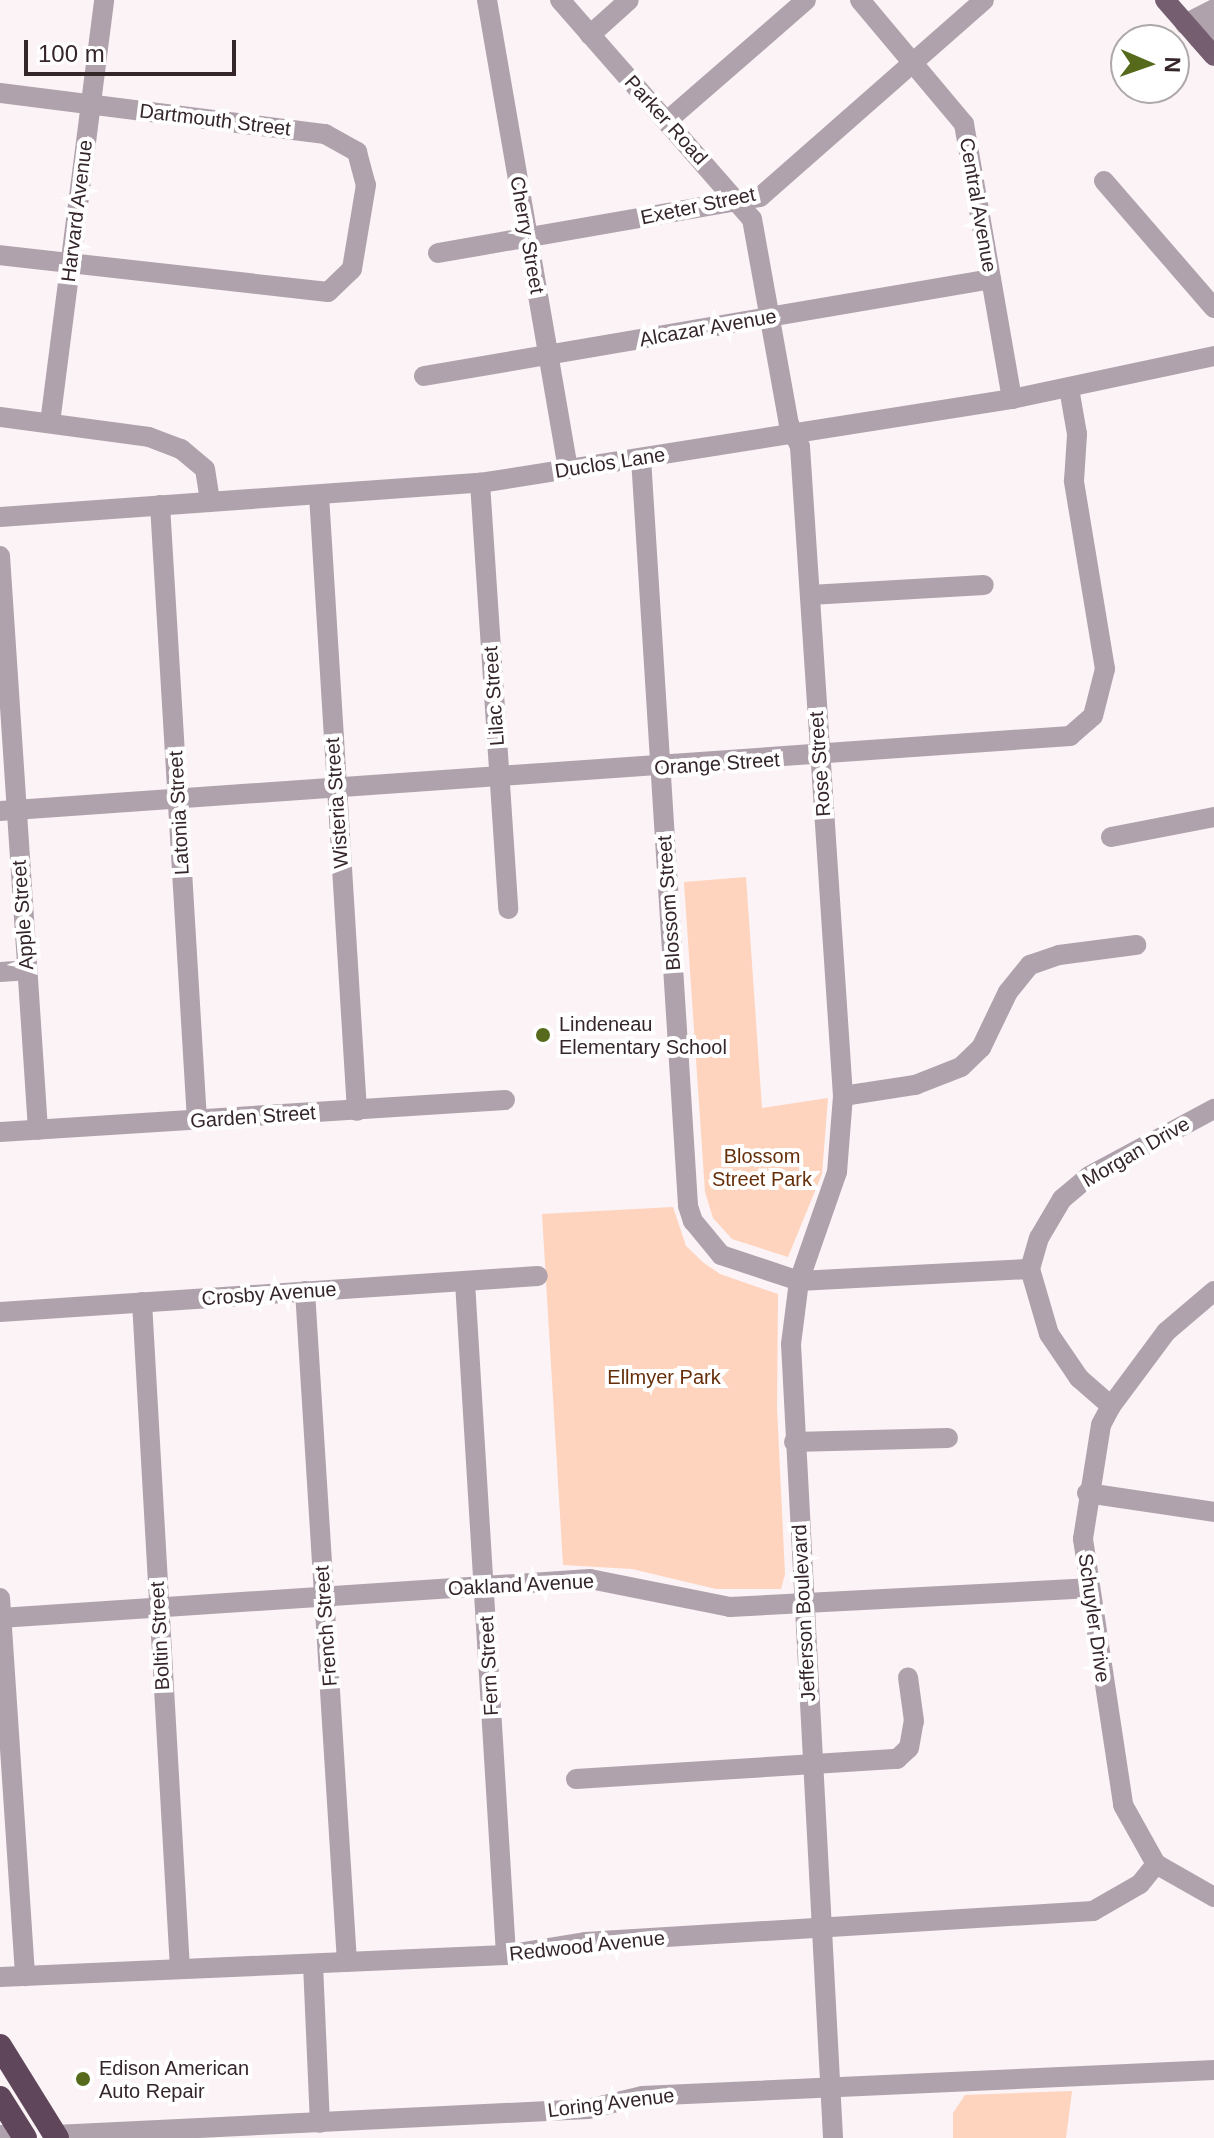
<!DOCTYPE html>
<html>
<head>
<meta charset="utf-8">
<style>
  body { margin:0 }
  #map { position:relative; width:1214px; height:2138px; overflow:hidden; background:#fbf3f5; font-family:Arial,sans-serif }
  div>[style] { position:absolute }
  .green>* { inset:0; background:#fed4be }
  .minor>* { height:20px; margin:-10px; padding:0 10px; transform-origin:10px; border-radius:10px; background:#b0a2ac }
  .major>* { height:20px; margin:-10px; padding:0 10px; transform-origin:10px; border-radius:10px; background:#755e6f }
  .highway>* { height:24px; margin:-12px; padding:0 12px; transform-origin:12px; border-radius:12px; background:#60465a }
  .dots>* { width:22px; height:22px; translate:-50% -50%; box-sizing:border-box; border:4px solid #fff; border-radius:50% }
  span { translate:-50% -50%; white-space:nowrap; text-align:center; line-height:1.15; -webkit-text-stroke:8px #fff; paint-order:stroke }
  .street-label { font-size:20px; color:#35262a }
  .poi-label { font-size:20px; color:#35262a }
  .left { translate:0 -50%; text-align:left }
  .park-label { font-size:20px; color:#662f0a }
  .north { position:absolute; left:1110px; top:24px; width:80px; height:80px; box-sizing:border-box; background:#fff; border:2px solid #aea8aa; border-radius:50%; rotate:92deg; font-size:22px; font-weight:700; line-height:32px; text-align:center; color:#35262a }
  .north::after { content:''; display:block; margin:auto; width:28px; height:36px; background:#556b1b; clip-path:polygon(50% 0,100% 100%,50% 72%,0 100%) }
  .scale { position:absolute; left:24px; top:40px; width:212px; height:36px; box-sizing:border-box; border:4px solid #35262a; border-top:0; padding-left:10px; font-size:24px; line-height:28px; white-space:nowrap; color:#35262a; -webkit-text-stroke:6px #fff; paint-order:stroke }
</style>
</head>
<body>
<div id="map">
  <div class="green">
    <i style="clip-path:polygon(746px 877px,762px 1108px,828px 1098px,822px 1174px,788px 1257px,732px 1239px,713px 1218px,705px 1192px,684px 882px)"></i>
    <i style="clip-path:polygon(673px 1207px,686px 1246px,704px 1263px,720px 1274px,778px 1294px,777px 1408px,785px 1574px,781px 1589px,716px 1589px,632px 1569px,563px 1565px,542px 1214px)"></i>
    <i style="clip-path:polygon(1072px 2091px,1066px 2138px,953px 2138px,953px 2113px,965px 2095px)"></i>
  </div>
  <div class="minor">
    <i style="left:487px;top:0;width:476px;rotate:80.2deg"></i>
    <i style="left:560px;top:0;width:291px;rotate:48.8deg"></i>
    <i style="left:752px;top:219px;width:208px;rotate:79.8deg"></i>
    <i style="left:789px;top:424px;width:25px;rotate:64deg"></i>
    <i style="left:800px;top:447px;width:650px;rotate:86.21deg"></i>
    <i style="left:843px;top:1096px;width:76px;rotate:94.5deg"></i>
    <i style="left:837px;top:1172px;width:115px;rotate:109.2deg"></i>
    <i style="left:799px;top:1281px;width:64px;rotate:97.2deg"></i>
    <i style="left:791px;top:1344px;width:795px;rotate:86.97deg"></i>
    <i style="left:860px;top:0;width:162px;rotate:50deg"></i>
    <i style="left:964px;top:124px;width:279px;rotate:80.1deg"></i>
    <i style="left:1185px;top:24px;width:33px;rotate:-27deg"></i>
    <i style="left:590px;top:35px;width:52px;rotate:-41.9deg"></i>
    <i style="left:1198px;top:38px;width:18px;rotate:-27deg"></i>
    <i style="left:0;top:93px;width:328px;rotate:7.2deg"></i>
    <i style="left:325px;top:134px;width:37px;rotate:29deg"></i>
    <i style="left:357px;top:152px;width:34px;rotate:75deg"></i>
    <i style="left:366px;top:185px;width:85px;rotate:99.5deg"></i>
    <i style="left:352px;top:269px;width:33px;rotate:136deg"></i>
    <i style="left:328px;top:292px;width:330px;rotate:-173.6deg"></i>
    <i style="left:667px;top:121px;width:184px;rotate:-41deg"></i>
    <i style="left:1104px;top:181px;width:168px;rotate:49.1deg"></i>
    <i style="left:438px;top:253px;width:327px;rotate:-9.9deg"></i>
    <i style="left:760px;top:197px;width:298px;rotate:-41.3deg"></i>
    <i style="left:424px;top:376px;width:575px;rotate:-9.71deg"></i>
    <i style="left:0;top:417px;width:150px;rotate:7.6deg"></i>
    <i style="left:149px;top:437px;width:34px;rotate:21deg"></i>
    <i style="left:181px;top:449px;width:31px;rotate:40deg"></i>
    <i style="left:205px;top:469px;width:33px;rotate:81deg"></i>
    <i style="left:50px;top:423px;width:426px;rotate:-82.7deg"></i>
    <i style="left:641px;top:458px;width:749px;rotate:86.4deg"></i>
    <i style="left:688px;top:1206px;width:16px;rotate:72deg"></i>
    <i style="left:693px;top:1221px;width:44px;rotate:50.5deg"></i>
    <i style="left:721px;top:1255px;width:82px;rotate:18.4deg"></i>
    <i style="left:799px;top:1281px;width:231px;rotate:-3deg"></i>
    <i style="left:480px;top:483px;width:427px;rotate:86.2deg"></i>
    <i style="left:319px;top:495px;width:617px;rotate:86.47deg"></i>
    <i style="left:160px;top:505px;width:617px;rotate:86.56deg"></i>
    <i style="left:0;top:517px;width:481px;rotate:-4.1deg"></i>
    <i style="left:480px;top:483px;width:539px;rotate:-8.97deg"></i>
    <i style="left:1012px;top:399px;width:207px;rotate:-12deg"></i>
    <i style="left:0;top:556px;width:575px;rotate:86.21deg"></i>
    <i style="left:810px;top:595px;width:174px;rotate:-3.3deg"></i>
    <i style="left:0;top:811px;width:1073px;rotate:-4.01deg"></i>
    <i style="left:1070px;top:736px;width:30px;rotate:-41deg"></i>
    <i style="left:1093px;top:716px;width:49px;rotate:-75.7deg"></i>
    <i style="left:1105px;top:669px;width:191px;rotate:-99.4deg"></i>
    <i style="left:1074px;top:481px;width:47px;rotate:-86.3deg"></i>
    <i style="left:1077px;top:434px;width:47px;rotate:-99.9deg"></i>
    <i style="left:1111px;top:837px;width:105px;rotate:-11deg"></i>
    <i style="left:0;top:972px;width:26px;rotate:-4deg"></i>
    <i style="left:843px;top:1096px;width:73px;rotate:-8.7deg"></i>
    <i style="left:915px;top:1085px;width:49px;rotate:-21.4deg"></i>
    <i style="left:961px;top:1067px;width:28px;rotate:-44deg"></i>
    <i style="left:981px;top:1048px;width:62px;rotate:-64.3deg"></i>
    <i style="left:1008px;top:992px;width:35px;rotate:-51deg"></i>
    <i style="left:1030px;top:965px;width:31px;rotate:-19deg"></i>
    <i style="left:1059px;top:955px;width:78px;rotate:-7.4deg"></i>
    <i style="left:0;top:1132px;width:506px;rotate:-3.63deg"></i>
    <i style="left:465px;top:1282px;width:674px;rotate:86.51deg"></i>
    <i style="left:305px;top:1291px;width:672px;rotate:86.42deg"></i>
    <i style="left:1214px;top:1291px;width:63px;rotate:139.5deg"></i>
    <i style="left:1166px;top:1332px;width:92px;rotate:126.6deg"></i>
    <i style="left:1111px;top:1406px;width:21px;rotate:118deg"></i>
    <i style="left:1101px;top:1425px;width:115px;rotate:99deg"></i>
    <i style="left:1083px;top:1539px;width:269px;rotate:81.4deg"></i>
    <i style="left:1123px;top:1805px;width:68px;rotate:60.8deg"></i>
    <i style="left:1156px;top:1864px;width:67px;rotate:29.6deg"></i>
    <i style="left:142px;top:1302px;width:668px;rotate:86.74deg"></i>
    <i style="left:0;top:1312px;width:539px;rotate:-3.83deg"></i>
    <i style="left:1111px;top:1406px;width:43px;rotate:-138.8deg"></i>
    <i style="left:1079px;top:1378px;width:53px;rotate:-124.3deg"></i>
    <i style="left:1049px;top:1334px;width:68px;rotate:-106.3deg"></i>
    <i style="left:1030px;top:1269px;width:32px;rotate:-74deg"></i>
    <i style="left:1039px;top:1238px;width:45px;rotate:-59.5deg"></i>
    <i style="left:1062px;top:1199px;width:35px;rotate:-40deg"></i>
    <i style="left:1089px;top:1176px;width:142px;rotate:-28.2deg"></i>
    <i style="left:794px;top:1442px;width:154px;rotate:-1.5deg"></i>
    <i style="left:1087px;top:1493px;width:128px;rotate:8.5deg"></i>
    <i style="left:0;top:1598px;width:379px;rotate:86.2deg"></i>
    <i style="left:0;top:1618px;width:591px;rotate:-3.78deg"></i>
    <i style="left:590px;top:1579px;width:143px;rotate:11.3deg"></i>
    <i style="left:730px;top:1607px;width:358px;rotate:-3deg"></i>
    <i style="left:576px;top:1779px;width:322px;rotate:-3.6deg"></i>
    <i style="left:897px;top:1759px;width:16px;rotate:-43deg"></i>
    <i style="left:909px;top:1748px;width:27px;rotate:-80deg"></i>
    <i style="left:914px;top:1721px;width:44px;rotate:-97.8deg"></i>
    <i style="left:313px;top:1964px;width:159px;rotate:87.5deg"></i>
    <i style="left:0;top:1977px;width:506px;rotate:-2.49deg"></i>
    <i style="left:506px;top:1955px;width:80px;rotate:-9.3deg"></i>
    <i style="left:585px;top:1942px;width:509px;rotate:-3.49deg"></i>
    <i style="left:1093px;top:1911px;width:54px;rotate:-29.9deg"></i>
    <i style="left:1140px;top:1884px;width:26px;rotate:-51deg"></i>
    <i style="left:0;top:2135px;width:23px;rotate:-2deg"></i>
    <i style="left:55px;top:2135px;width:534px;rotate:-2.79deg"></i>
    <i style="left:588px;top:2109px;width:56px;rotate:-13.5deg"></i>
    <i style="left:642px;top:2096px;width:573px;rotate:-2.6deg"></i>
  </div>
  <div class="major">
    <i style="left:1165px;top:0;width:74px;rotate:48.8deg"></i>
  </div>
  <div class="highway">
    <i style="left:0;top:2046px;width:108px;rotate:58.2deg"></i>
    <i style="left:0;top:2098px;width:47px;rotate:58deg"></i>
  </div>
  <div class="dots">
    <i style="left:543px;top:1035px;background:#556b1b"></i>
    <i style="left:83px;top:2079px;background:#556b1b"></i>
  </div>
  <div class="street-label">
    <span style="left:215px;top:120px;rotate:7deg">Dartmouth Street</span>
    <span style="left:666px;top:120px;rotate:48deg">Parker Road</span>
    <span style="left:978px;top:205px;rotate:80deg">Central Avenue</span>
    <span style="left:698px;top:206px;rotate:-12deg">Exeter Street</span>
    <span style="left:77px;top:211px;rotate:-83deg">Harvard Avenue</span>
    <span style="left:527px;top:235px;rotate:80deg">Cherry Street</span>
    <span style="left:708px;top:328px;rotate:-10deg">Alcazar Avenue</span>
    <span style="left:610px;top:463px;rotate:-9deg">Duclos Lane</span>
    <span style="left:494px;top:696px;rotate:-94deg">Lilac Street</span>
    <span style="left:717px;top:764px;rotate:-4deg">Orange Street</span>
    <span style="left:820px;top:764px;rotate:-94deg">Rose Street</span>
    <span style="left:337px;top:803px;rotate:-94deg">Wisteria Street</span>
    <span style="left:179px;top:813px;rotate:-93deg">Latonia Street</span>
    <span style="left:669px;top:903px;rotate:-94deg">Blossom Street</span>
    <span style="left:23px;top:915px;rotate:-94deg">Apple Street</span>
    <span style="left:253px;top:1117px;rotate:-4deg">Garden Street</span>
    <span style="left:1136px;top:1152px;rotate:-30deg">Morgan Drive</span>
    <span style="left:269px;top:1294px;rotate:-4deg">Crosby Avenue</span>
    <span style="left:521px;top:1585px;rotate:-3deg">Oakland Avenue</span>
    <span style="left:804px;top:1613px;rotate:-93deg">Jefferson Boulevard</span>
    <span style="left:1094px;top:1618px;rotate:82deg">Schuyler Drive</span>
    <span style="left:326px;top:1626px;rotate:-94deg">French Street</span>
    <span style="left:160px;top:1636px;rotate:-93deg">Boltin Street</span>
    <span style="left:489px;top:1666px;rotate:-93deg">Fern Street</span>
    <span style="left:587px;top:1946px;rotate:-6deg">Redwood Avenue</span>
    <span style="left:611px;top:2103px;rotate:-7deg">Loring Avenue</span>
  </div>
  <div class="poi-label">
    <span class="left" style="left:559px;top:1036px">Lindeneau<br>Elementary School</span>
    <span class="left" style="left:99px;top:2080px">Edison American<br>Auto Repair</span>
  </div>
  <div class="park-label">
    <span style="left:762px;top:1168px">Blossom<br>Street Park</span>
    <span style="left:664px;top:1377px">Ellmyer Park</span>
  </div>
  <div class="north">N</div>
  <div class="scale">100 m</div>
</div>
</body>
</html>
